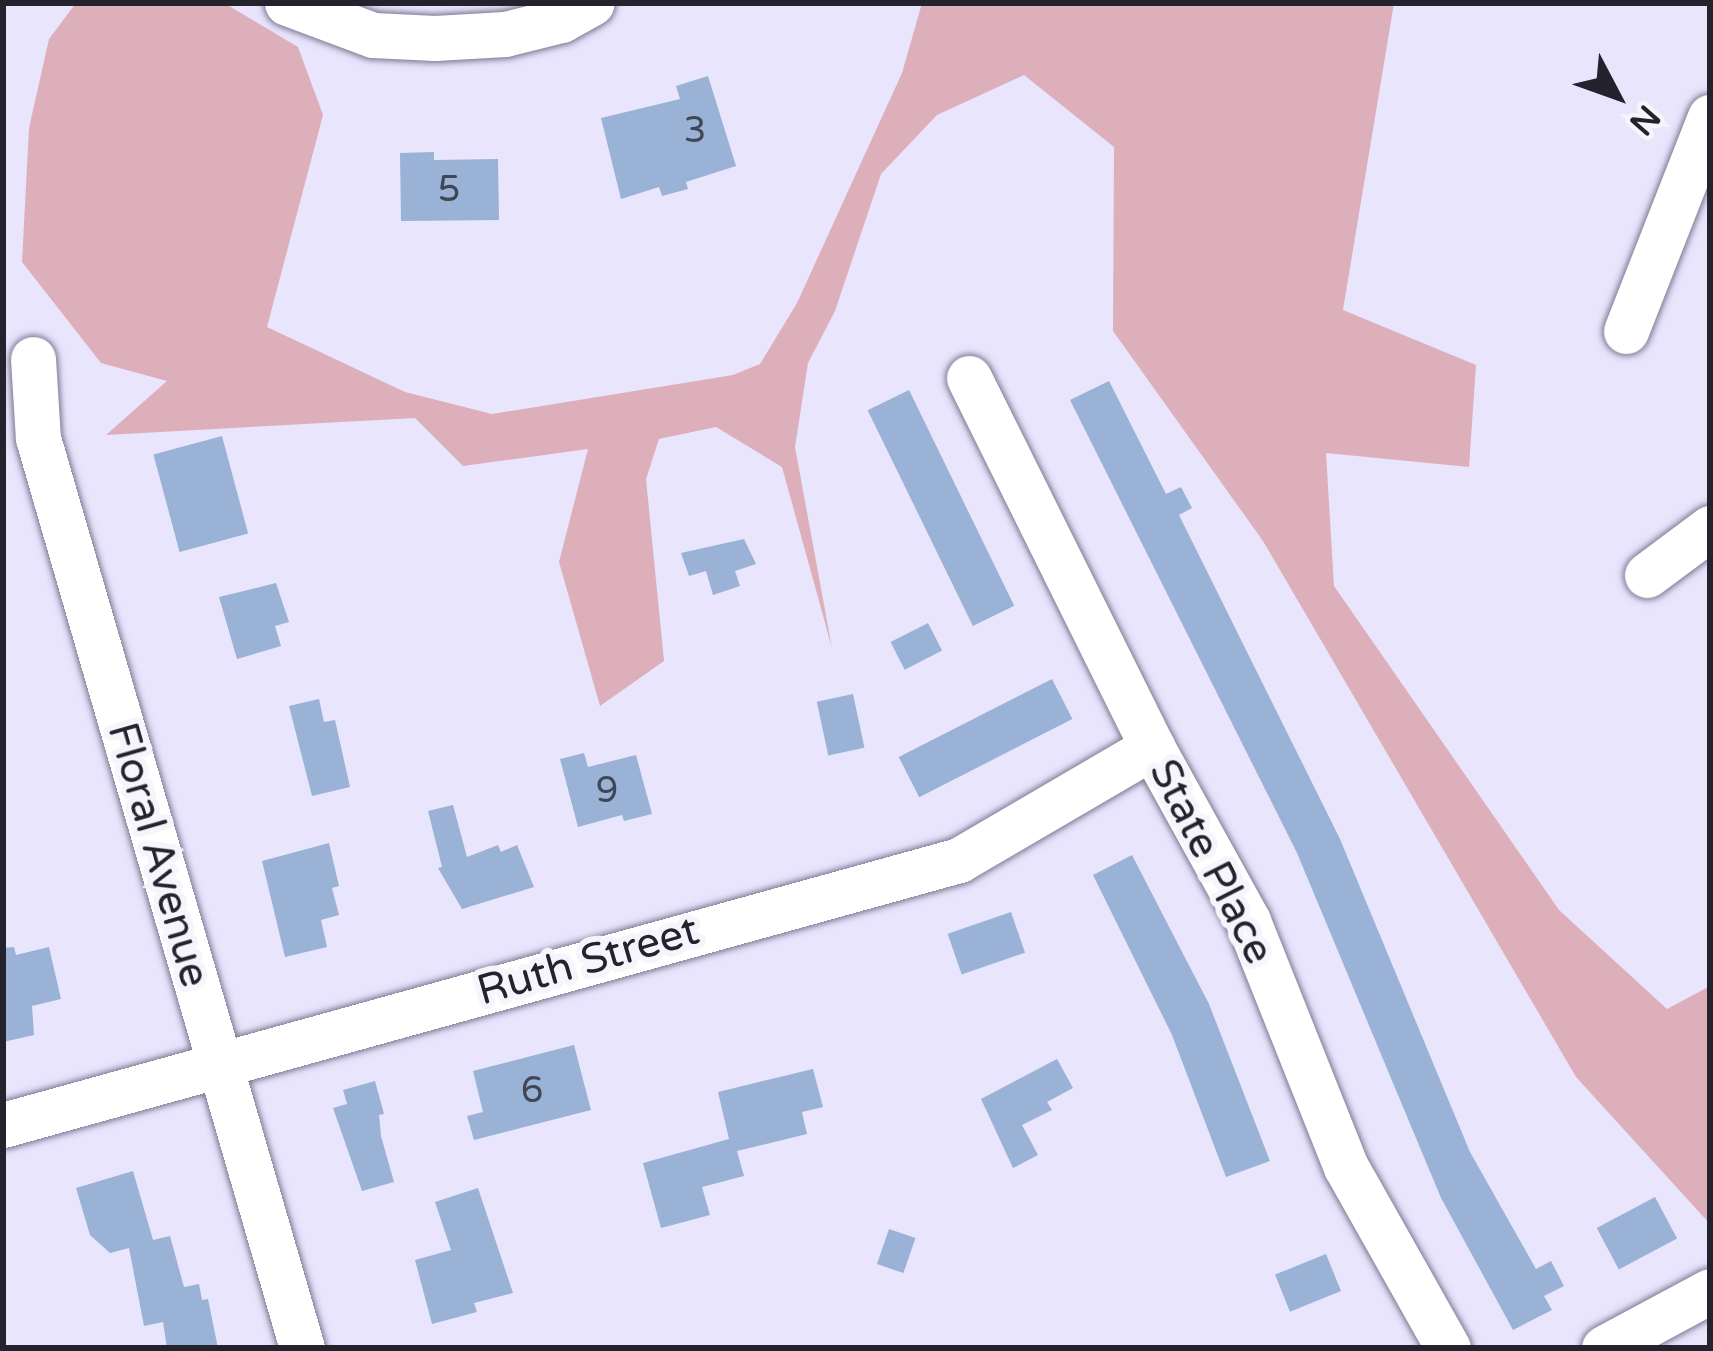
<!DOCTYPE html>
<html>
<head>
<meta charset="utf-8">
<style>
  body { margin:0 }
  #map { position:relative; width:1713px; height:1351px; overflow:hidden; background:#e9e5fd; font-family:"Varela Round",sans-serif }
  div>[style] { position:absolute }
  .green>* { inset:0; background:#ddafba }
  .building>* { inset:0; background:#99b2d6; transform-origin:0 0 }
  .roads { filter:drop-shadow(0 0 3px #7e7a94) drop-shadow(0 0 3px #7e7a94) }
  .minor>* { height:45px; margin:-22.5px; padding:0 22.5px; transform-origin:22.5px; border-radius:22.5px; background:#fff }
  span { translate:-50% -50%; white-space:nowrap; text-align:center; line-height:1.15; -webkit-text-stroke:12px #f6f5fb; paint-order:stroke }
  .number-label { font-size:36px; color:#414657 }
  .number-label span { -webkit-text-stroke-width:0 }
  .street-label { font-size:42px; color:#24222d }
  .frame { position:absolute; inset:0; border:6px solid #24222d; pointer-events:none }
  .north { position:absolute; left:1557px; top:36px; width:120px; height:120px; -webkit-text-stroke:9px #f6f5fb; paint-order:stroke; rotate:131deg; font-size:33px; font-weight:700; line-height:48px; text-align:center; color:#24222d }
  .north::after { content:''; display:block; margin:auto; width:42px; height:54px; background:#24222d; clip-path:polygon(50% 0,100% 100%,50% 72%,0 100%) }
</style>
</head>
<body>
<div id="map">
  <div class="green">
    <i style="clip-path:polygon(76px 3px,224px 3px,298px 47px,323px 115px,267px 327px,405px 392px,492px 414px,733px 375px,760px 364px,797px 303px,902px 73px,922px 3px,1394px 3px,1343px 310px,1476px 365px,1469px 467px,1326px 453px,1334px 586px,1559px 910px,1667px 1009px,1710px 986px,1710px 1224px,1576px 1077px,1263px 541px,1113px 331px,1114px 147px,1024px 75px,937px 115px,881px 174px,835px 311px,808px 363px,795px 447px,832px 648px,782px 467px,716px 427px,659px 439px,646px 479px,664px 661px,600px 706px,559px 562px,588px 449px,463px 466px,415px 418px,106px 435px,167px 381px,101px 363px,22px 262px,29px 128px,49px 39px)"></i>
  </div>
  <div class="building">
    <i style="clip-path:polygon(708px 76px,736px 166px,686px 182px,688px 189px,662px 196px,659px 187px,621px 199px,601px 118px,680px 99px,676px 86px)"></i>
    <i style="clip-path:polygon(434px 152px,434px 160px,498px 159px,499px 220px,401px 221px,400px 153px)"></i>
    <i style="clip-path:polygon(1109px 381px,1166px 494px,1181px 487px,1192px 508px,1179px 515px,1340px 839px,1470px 1152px,1536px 1269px,1551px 1261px,1564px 1286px,1544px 1296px,1552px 1310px,1513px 1330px,1441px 1198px,1297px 853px,1070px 400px)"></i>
    <i style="left:909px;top:390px;width:240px;height:46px;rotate:64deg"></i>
    <i style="left:222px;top:436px;width:101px;height:71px;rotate:75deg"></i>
    <i style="clip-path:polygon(744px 539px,756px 564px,735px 571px,740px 586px,713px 595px,706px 571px,689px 576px,681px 553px)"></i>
    <i style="clip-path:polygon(276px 583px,289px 622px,275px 626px,281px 646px,237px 659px,219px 597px)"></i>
    <i style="left:928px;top:623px;width:31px;height:42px;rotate:63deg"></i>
    <i style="left:1052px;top:679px;width:45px;height:172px;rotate:63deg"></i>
    <i style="left:853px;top:694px;width:55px;height:37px;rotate:78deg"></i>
    <i style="clip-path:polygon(319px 699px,324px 722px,335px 720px,350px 787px,312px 796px,289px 706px)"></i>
    <i style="clip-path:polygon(584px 753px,588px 767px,636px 755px,652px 814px,624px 821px,622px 815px,578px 827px,560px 759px)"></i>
    <i style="clip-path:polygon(453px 805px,467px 857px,498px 845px,501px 852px,517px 845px,534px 887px,462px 909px,438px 868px,442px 867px,428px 811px)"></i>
    <i style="clip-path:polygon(329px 843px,339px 886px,332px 888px,339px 915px,321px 920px,327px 947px,285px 957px,262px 861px)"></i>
    <i style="clip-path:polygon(1132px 855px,1209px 1004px,1270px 1161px,1226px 1177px,1172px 1035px,1093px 875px)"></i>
    <i style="left:1011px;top:912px;width:43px;height:67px;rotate:71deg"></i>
    <i style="clip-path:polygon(14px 947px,16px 955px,49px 947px,61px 999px,32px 1006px,34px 1035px,3px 1042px,3px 948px)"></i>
    <i style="clip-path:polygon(574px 1045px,591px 1110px,474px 1140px,467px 1116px,483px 1112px,473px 1071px)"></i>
    <i style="clip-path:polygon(1057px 1059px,1073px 1088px,1047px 1102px,1052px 1110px,1022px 1125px,1038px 1155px,1013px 1168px,981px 1099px)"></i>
    <i style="clip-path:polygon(813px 1069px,823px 1107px,802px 1112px,807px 1134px,737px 1151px,744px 1176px,702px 1187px,710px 1215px,661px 1228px,643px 1163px,729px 1139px,718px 1092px)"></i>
    <i style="clip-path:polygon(375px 1081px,384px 1114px,379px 1115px,381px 1136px,394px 1182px,362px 1191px,333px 1108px,347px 1104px,343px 1090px)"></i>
    <i style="clip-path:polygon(133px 1171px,153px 1240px,170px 1236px,184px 1287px,199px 1284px,202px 1300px,208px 1299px,218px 1348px,167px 1348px,163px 1322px,144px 1326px,129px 1248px,110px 1253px,90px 1235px,76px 1188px)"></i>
    <i style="clip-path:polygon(478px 1188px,513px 1293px,474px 1303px,477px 1312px,432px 1324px,415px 1260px,451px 1250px,435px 1202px)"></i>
    <i style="left:1655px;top:1197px;width:47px;height:66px;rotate:62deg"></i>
    <i style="left:889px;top:1229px;width:28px;height:37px;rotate:19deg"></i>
    <i style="left:1326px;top:1254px;width:40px;height:55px;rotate:68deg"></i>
  </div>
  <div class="roads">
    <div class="minor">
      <i style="left:287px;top:3px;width:92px;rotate:20.4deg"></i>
      <i style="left:373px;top:35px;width:62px;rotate:2.8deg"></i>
      <i style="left:435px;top:38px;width:70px;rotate:-3.3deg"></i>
      <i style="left:505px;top:34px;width:58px;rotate:-14deg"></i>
      <i style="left:561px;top:20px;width:35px;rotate:-29deg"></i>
      <i style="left:1626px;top:331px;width:230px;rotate:-68.6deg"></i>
      <i style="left:33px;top:359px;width:79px;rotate:86.4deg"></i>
      <i style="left:38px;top:438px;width:948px;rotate:73.82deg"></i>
      <i style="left:969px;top:378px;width:412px;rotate:63.6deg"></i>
      <i style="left:1152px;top:747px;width:199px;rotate:61.1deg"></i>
      <i style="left:1248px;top:921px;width:265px;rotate:68.3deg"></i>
      <i style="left:1346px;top:1167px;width:208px;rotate:60.6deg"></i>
      <i style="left:1647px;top:575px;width:79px;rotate:-36.7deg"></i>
      <i style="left:3px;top:1125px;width:992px;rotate:-15.49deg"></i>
      <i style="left:959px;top:860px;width:224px;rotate:-30.3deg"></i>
      <i style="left:1604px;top:1348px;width:120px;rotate:-28.3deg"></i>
    </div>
  </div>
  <div class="number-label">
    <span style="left:695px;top:131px">3</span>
    <span style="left:449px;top:190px">5</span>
    <span style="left:607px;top:791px">9</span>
    <span style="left:532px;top:1091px">6</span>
  </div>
  <div class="street-label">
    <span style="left:158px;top:855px;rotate:74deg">Floral Avenue</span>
    <span style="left:1211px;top:862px;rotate:63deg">State Place</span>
    <span style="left:588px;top:961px;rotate:-16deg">Ruth Street</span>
  </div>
  <div class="frame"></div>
  <div class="north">N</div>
</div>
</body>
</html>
